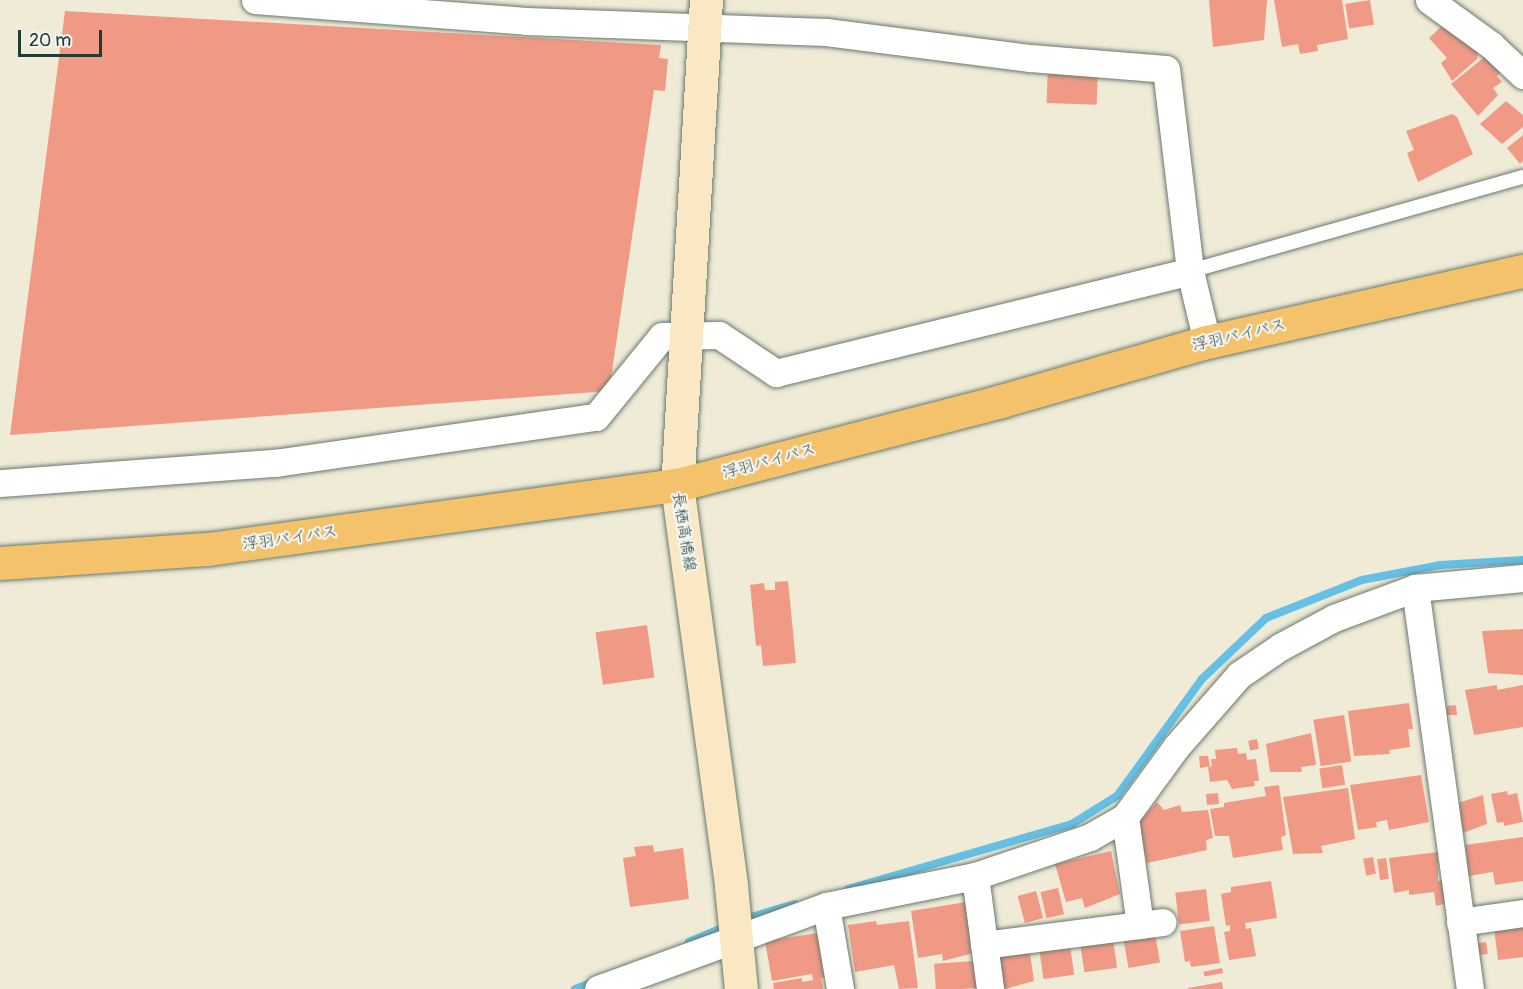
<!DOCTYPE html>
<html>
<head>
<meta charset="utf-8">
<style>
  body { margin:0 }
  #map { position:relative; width:1523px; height:989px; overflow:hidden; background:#efebd7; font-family:Pangolin,"Klee One",sans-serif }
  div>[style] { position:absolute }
  .stream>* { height:8px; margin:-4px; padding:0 4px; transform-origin:4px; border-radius:4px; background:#66bfe4 }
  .building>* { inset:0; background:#f09a86; transform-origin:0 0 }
  .roads { filter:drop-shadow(0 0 2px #687a6d) drop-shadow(0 0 2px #687a6d) }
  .service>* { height:14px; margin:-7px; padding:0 7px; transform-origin:7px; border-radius:7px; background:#fff }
  .minor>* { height:27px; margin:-13.5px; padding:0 13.5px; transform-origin:13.5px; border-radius:13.5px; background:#fff }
  .secondary>* { height:33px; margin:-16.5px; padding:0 16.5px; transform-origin:16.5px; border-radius:16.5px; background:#fae7c3 }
  .trunk>* { height:33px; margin:-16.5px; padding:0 16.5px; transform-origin:16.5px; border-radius:16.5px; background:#f3c26a }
  span { translate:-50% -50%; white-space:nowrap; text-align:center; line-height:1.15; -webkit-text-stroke:4.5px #f6f6f2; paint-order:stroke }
  .street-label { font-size:16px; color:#1f3d34 }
  .scale { position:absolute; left:18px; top:30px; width:84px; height:27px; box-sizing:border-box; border:3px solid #1f3d34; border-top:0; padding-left:8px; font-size:18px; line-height:21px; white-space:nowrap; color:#1f3d34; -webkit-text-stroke:4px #f6f6f2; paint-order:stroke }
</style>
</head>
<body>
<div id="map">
  <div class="stream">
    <i style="left:848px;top:889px;width:233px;rotate:-16.2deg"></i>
    <i style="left:1072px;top:824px;width:53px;rotate:-31.9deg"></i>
    <i style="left:1117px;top:796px;width:145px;rotate:-54deg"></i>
    <i style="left:1202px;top:679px;width:88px;rotate:-43.6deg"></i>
    <i style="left:1266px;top:618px;width:103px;rotate:-21.6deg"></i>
    <i style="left:1362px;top:580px;width:79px;rotate:-10.9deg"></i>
    <i style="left:1440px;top:565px;width:83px;rotate:-3.4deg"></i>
    <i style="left:741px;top:920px;width:56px;rotate:-16.5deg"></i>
    <i style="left:689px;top:942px;width:43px;rotate:-23deg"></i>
    <i style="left:575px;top:989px;width:22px;rotate:-21deg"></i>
  </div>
  <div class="building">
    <i style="clip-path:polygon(1209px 0,1267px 0,1264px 40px,1213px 47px)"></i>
    <i style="clip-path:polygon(1274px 0,1342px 0,1348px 39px,1317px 45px,1318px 51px,1300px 54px,1298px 44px,1282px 47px)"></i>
    <i style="left:1370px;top:0;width:25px;height:25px;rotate:81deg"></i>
    <i style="clip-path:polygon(65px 11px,661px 45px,659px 58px,668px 59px,665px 91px,654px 90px,609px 391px,10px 435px)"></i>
    <i style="clip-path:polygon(1445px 23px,1478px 53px,1477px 59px,1452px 81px,1441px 63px,1447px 58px,1429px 38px)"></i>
    <i style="clip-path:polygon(1487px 55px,1502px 71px,1497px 76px,1502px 82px,1493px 88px,1498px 95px,1478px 116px,1451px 84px)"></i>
    <i style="left:1048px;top:64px;width:50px;height:39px;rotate:2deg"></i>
    <i style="clip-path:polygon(1506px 101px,1523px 115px,1523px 127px,1502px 144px,1480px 124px)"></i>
    <i style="clip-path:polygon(1452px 114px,1457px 117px,1473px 154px,1418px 182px,1407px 153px,1414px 150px,1406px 131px)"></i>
    <i style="clip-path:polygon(1523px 135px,1523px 161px,1520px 164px,1507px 148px)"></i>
    <i style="clip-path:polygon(788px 581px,796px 663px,763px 666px,761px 645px,756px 646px,750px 585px,764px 583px,765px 590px,775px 590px,775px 582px)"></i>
    <i style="left:647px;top:625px;width:53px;height:52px;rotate:82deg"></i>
    <i style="clip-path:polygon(1523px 629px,1523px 675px,1488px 673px,1482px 631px)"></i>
    <i style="clip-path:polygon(1497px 685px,1497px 690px,1523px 685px,1523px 727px,1474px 735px,1465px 690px)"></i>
    <i style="clip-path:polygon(1409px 703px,1413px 729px,1408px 729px,1410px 747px,1389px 750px,1390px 754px,1354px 756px,1348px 711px)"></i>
    <i style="clip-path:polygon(1456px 705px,1457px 715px,1447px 715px,1447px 706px)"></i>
    <i style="left:1344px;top:715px;width:47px;height:31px;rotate:81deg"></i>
    <i style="clip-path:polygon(1311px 733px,1316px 765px,1301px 767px,1302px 772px,1270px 772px,1266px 744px)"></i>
    <i style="left:1257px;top:739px;width:10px;height:9px;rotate:79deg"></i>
    <i style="clip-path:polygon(1237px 748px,1238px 754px,1246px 753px,1247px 760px,1256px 759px,1259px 781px,1254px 781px,1255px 786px,1232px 789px,1227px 780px,1210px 782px,1208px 767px,1212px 766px,1211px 759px,1216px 759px,1215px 750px)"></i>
    <i style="clip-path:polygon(1199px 756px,1208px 756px,1210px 766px,1200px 768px)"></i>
    <i style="left:1342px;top:765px;width:20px;height:23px;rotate:81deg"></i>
    <i style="clip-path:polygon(1421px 775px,1429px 822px,1389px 830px,1387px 820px,1376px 822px,1377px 827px,1358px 830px,1350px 785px)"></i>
    <i style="clip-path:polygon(1279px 785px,1286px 835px,1281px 837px,1283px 850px,1233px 858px,1229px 836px,1215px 836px,1210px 809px,1224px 807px,1224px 803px,1266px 796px,1264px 787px)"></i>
    <i style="clip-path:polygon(1348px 788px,1355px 839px,1321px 846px,1323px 853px,1293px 854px,1283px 797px)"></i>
    <i style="clip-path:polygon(1507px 791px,1508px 795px,1517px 793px,1523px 822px,1504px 826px,1504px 822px,1497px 823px,1491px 794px)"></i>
    <i style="left:1218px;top:793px;width:11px;height:12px;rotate:85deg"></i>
    <i style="clip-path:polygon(1483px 795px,1487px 824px,1463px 833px,1458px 803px)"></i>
    <i style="clip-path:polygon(1157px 802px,1164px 810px,1180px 805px,1182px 812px,1208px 810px,1213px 838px,1206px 840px,1207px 850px,1147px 863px,1138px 823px)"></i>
    <i style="clip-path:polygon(1523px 837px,1523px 881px,1495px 885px,1493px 872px,1469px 876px,1465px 845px)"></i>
    <i style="clip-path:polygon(653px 845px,654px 852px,683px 848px,689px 899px,630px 907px,623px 858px,636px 856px,634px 847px)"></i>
    <i style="clip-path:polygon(1111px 851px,1120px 894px,1085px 908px,1082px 898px,1066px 902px,1055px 864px)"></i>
    <i style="clip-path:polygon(1438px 852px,1438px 881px,1445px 880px,1448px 897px,1444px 904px,1436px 906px,1434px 892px,1409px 895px,1409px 890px,1394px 893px,1389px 858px)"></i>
    <i style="left:1373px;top:857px;width:17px;height:10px;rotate:80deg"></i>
    <i style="left:1386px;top:858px;width:21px;height:9px;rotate:82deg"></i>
    <i style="clip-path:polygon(1271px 881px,1277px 918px,1245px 923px,1246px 929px,1251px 928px,1256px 956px,1229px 960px,1224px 932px,1230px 931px,1230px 925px,1226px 926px,1221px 894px,1231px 892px,1231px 887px)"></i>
    <i style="left:1058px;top:888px;width:27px;height:18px;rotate:77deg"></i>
    <i style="left:1206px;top:889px;width:32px;height:31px;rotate:83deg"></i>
    <i style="left:1036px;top:891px;width:28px;height:19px;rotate:75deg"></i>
    <i style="clip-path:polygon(966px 902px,974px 953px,943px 961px,942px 954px,918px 958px,911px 911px)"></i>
    <i style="clip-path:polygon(876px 921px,877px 925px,909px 921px,918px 988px,899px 989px,894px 965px,855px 972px,848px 925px)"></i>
    <i style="clip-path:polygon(1523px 924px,1523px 957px,1498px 960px,1494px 928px)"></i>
    <i style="clip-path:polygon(1214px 926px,1220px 963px,1191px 967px,1190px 961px,1185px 962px,1180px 931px)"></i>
    <i style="clip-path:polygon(825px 932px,832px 976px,821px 978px,823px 989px,774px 989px,773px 983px,802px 978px,802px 982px,813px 980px,812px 974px,772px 981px,765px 941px)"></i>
    <i style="left:1155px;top:934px;width:29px;height:32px;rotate:80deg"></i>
    <i style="left:1113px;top:939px;width:29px;height:33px;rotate:82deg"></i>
    <i style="left:1486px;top:942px;width:12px;height:8px;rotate:81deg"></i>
    <i style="left:1070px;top:945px;width:30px;height:31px;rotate:82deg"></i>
    <i style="clip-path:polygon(1030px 953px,1034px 981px,1005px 989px,997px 958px)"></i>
    <i style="left:975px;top:961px;width:27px;height:41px;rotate:86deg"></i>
    <i style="left:1222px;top:968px;width:5px;height:19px;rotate:79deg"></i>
    <i style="clip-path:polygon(1222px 982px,1223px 989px,1188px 989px,1188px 988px)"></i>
  </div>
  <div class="roads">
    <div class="service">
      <i style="left:1190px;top:271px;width:346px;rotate:-15.8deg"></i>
    </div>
    <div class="minor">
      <i style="left:255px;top:0;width:272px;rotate:4.4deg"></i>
      <i style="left:526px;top:21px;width:300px;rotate:2.1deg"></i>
      <i style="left:826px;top:32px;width:206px;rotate:7.3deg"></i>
      <i style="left:1030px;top:58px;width:136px;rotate:4.6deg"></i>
      <i style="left:1166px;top:69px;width:203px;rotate:83.2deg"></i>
      <i style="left:1190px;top:271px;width:73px;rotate:76.5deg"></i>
      <i style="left:1429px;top:0;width:77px;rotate:36deg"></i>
      <i style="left:1491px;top:45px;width:44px;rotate:43.2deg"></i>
      <i style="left:0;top:483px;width:276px;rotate:-4.2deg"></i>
      <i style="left:275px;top:463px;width:324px;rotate:-8.2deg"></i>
      <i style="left:596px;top:417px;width:104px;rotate:-50.8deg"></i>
      <i style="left:662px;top:336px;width:57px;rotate:-1deg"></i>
      <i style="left:719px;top:335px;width:69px;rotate:33.7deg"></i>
      <i style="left:776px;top:373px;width:426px;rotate:-13.8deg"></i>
      <i style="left:1415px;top:588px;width:405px;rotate:82.2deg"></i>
      <i style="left:1125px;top:817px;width:109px;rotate:82.1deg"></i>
      <i style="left:975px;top:876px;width:114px;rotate:82.4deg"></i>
      <i style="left:826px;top:906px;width:84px;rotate:80.4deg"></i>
      <i style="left:1460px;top:922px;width:64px;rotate:-8.1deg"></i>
      <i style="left:984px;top:945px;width:180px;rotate:-7.3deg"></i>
      <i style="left:598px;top:989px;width:243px;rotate:-20deg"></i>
      <i style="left:826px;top:906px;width:152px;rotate:-11.4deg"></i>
      <i style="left:975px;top:876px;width:121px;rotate:-18.7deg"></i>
      <i style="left:1090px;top:837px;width:40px;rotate:-29.7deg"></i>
      <i style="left:1125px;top:817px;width:87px;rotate:-53.9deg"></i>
      <i style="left:1176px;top:747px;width:96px;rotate:-48.8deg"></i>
      <i style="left:1239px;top:675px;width:50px;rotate:-34.3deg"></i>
      <i style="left:1280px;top:647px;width:61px;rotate:-28.2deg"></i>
      <i style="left:1334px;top:618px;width:86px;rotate:-20.3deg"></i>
      <i style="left:1415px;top:588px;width:108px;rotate:-5.3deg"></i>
    </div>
    <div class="secondary">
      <i style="left:706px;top:0;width:486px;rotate:93.4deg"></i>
      <i style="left:677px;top:485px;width:405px;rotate:82.3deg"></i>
      <i style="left:731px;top:886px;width:103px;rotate:84.5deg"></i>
    </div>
    <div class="trunk">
      <i style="left:0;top:563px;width:208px;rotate:-3.9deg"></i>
      <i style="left:208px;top:549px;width:473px;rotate:-7.8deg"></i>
      <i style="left:677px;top:485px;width:335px;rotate:-14.5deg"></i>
      <i style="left:1001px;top:401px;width:214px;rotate:-16deg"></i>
      <i style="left:1207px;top:342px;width:324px;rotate:-12.7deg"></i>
    </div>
  </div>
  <div class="street-label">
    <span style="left:1239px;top:335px;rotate:-13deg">浮羽バイパス</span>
    <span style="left:769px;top:461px;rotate:-15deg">浮羽バイパス</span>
    <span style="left:684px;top:532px;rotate:81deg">長栖高橋線</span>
    <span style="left:290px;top:538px;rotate:-8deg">浮羽バイパス</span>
  </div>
  <div class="scale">20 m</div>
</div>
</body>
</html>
